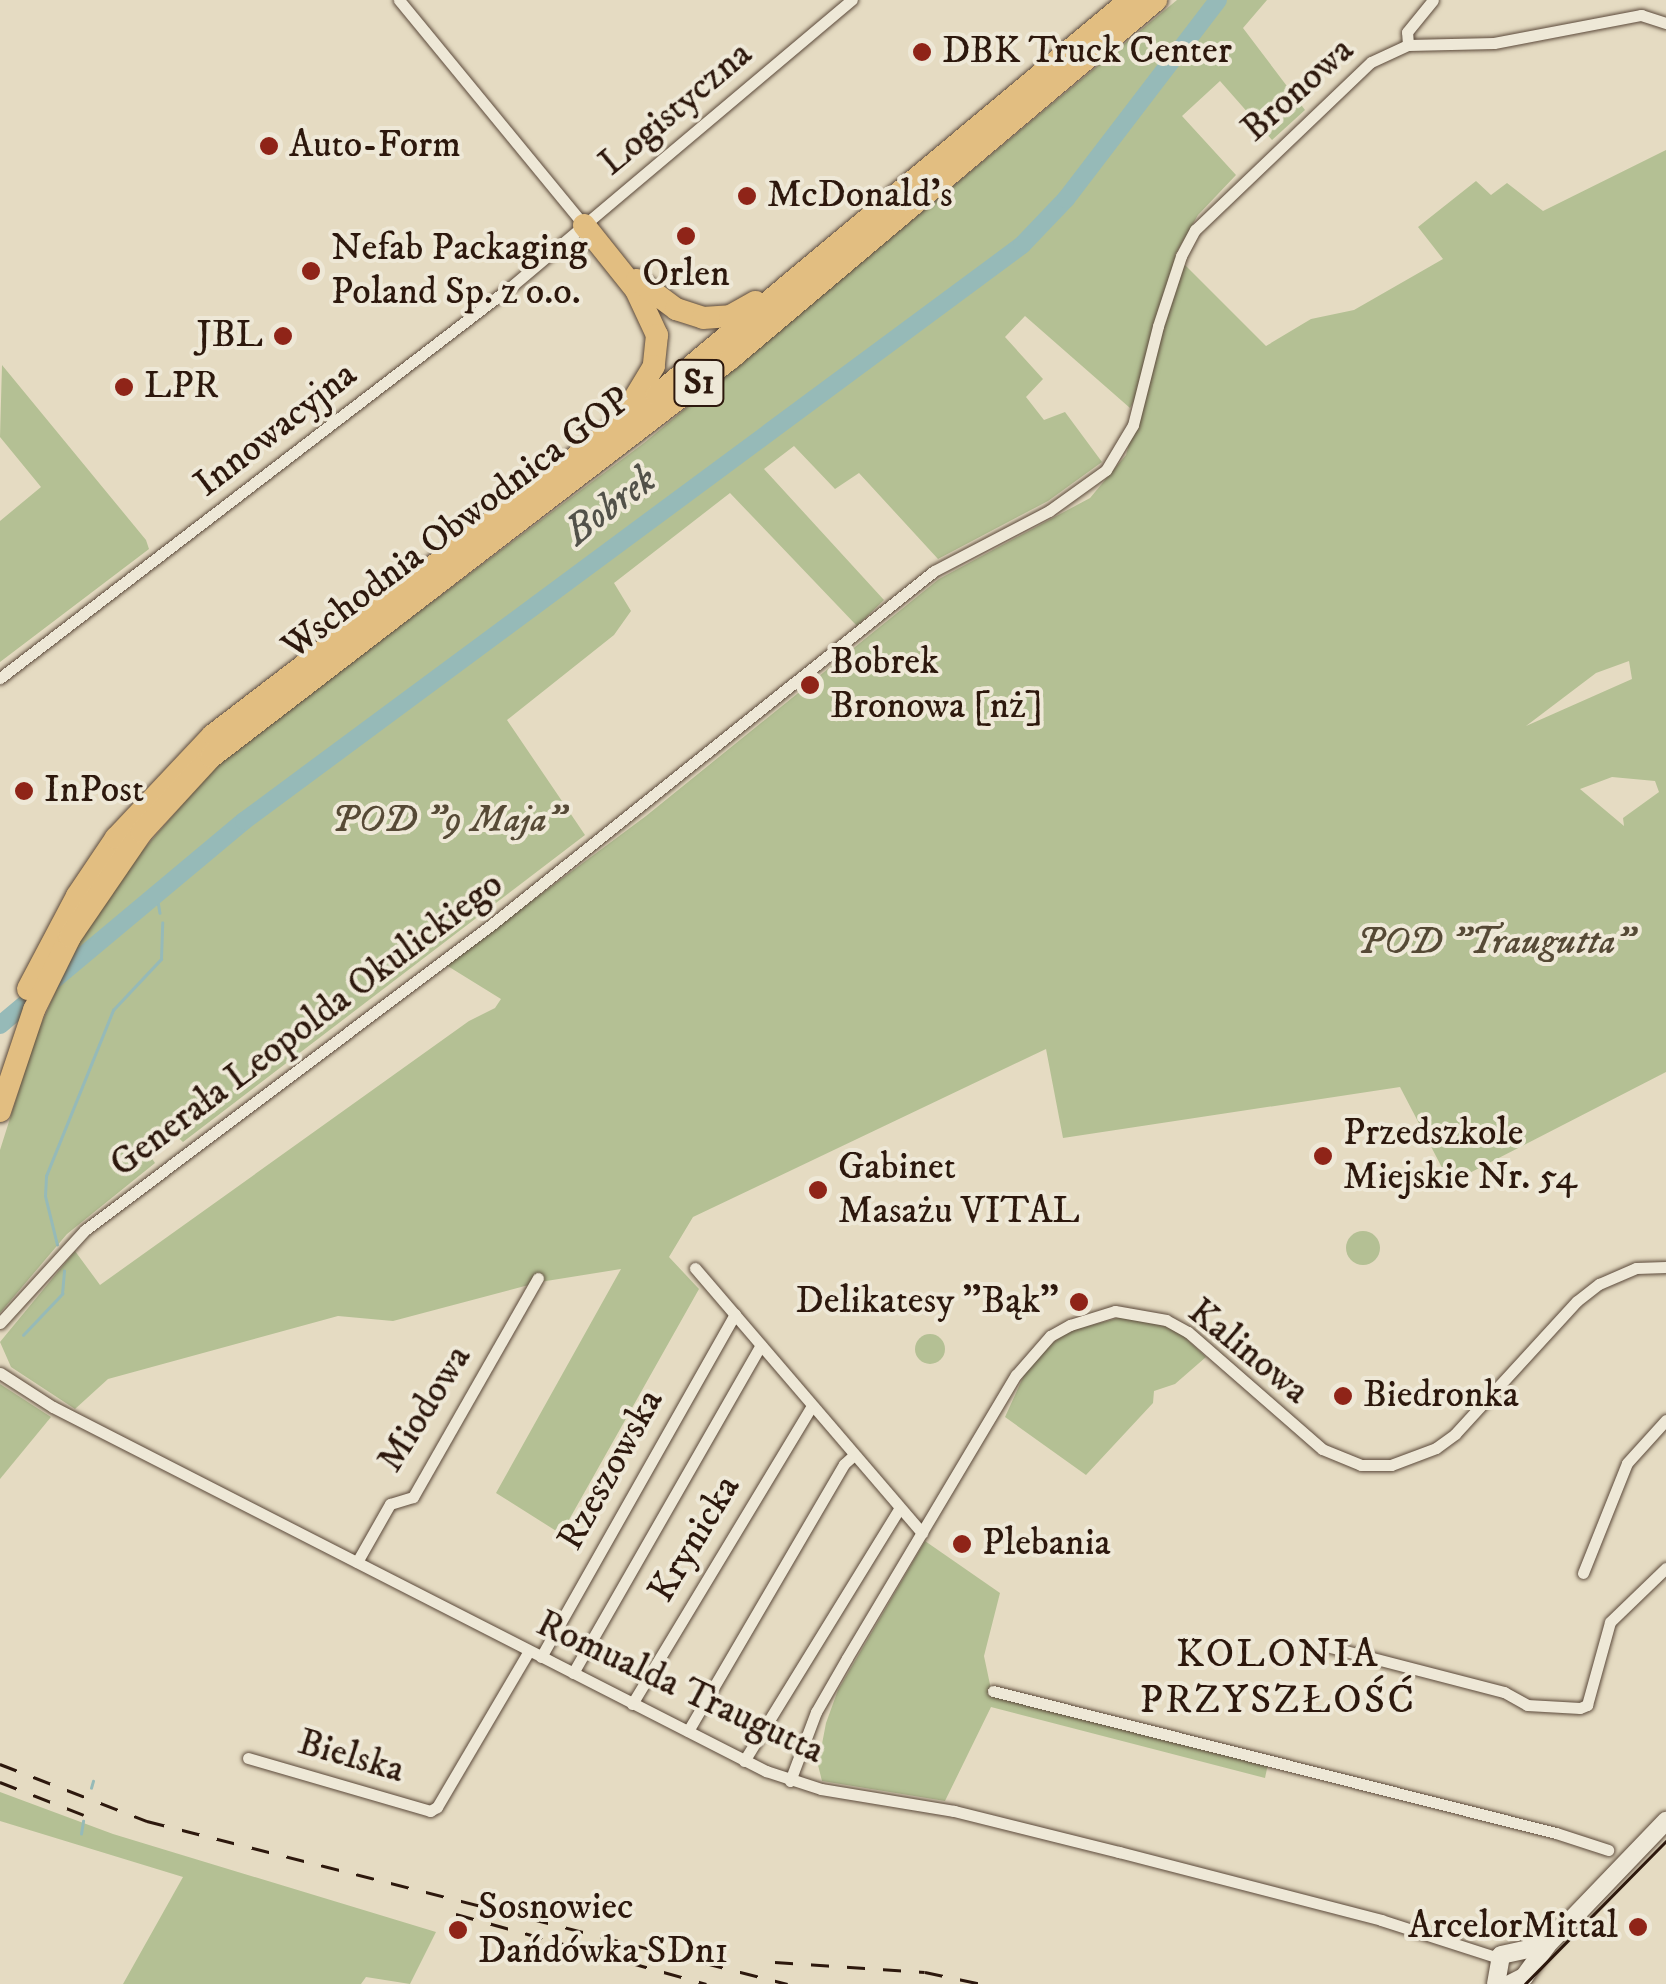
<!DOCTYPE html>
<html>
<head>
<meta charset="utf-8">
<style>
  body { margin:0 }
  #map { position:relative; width:1666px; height:1984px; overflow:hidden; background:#e5dbc2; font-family:"IM FELL DW Pica",serif }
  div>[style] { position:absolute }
  .green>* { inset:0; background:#b4c094 }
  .round { border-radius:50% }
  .stream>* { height:2.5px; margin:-1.25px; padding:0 1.25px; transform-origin:1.25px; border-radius:1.25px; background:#96bab8 }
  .river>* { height:18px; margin:-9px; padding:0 9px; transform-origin:9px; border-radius:9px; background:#96bab8 }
  .roads { filter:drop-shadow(0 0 2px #5b493a) drop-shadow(0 0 2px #5b493a) }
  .street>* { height:11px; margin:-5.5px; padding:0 5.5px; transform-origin:5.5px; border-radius:5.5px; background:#eee8d7 }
  .secondary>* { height:18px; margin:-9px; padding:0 9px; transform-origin:9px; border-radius:9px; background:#eee8d7 }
  .highway>* { height:22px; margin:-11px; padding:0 11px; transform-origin:11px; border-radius:11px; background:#e2be81 }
  .tram>* { height:2.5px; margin:-1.25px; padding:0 1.25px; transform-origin:1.25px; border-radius:1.25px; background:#2d180d }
  .rail>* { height:2.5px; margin-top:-1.25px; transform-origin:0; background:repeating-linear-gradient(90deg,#2d180d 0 18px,transparent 0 36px) }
  .dots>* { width:28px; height:28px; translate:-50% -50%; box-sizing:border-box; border:5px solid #eee8d7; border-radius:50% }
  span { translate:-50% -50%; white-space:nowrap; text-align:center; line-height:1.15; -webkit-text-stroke:8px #eee8d7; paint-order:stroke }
  .shield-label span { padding:2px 8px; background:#eee8d7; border:2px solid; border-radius:8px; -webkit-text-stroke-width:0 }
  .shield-label { font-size:35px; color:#2d180d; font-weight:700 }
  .poi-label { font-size:38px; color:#2d180d }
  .left { translate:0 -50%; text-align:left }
  .right { translate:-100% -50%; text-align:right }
  .street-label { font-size:38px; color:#2d180d }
  .park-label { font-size:38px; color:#564a36; font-style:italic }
  .water-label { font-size:40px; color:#525149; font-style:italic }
  .neighbourhood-label { font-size:40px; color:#2d180d; letter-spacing:2.5px }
</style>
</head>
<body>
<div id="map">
  <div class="green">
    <i style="clip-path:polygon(evenodd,1177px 0,1267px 0,1243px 28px,1305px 110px,1272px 140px,1220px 81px,1182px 116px,1236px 175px,1198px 215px,1175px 255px,1266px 346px,1311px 319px,1354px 310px,1443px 259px,1418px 227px,1476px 181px,1491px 195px,1507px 183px,1543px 211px,1666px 150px,1666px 1072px,1450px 1183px,1400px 1087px,1063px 1138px,1046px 1049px,693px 1217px,669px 1257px,699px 1289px,561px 1534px,496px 1493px,621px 1269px,540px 1282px,393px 1321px,338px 1316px,108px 1379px,75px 1409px,11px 1367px,0 1342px,75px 1251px,100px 1285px,469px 1021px,495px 1008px,501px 999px,446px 965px,646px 816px,939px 579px,1090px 498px,1126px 455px,1147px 377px,1130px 408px,1025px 316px,1005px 337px,1043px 379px,1026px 397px,1044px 420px,1065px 412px,1102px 462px,1048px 501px,938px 559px,859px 473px,835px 489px,794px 446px,764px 469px,884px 600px,857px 626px,730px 493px,614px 583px,631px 611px,614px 635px,507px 720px,585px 835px,183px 1142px,167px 1127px,145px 1148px,155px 1163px,67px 1234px,0 1313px,0 1150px,36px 1036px,77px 943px,117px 880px,220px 761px,644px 443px,1177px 0,1629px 661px,1632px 679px,1526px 726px,1596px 673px,1629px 661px,1177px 0,1612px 777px,1655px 781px,1659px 792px,1623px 818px,1624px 826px,1580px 789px,1612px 777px)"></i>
    <i style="clip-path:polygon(2px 365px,146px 540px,149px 549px,0 662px,0 521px,41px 487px,0 437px)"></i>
    <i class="round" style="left:1346px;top:1231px;width:34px;height:34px"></i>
    <i style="clip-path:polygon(1130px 1315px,1178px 1331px,1206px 1357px,1175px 1384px,1154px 1391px,1153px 1403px,1086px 1475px,1005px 1417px,1025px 1373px,1041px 1352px,1069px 1331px)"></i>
    <i class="round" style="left:915px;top:1334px;width:30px;height:30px"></i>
    <i style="clip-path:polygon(0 1384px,51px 1417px,0 1479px)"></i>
    <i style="clip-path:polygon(925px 1541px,1000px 1593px,984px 1656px,992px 1694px,1268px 1764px,1265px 1778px,991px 1707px,945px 1801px,822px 1781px,818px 1765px,826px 1723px,838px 1690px)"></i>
    <i style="clip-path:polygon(0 1792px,113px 1834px,436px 1932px,410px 1984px,366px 1977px,361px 1984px,123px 1984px,183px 1877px,0 1821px)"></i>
  </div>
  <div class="stream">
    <i style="left:157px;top:896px;width:17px;rotate:80deg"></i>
    <i style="left:57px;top:1245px;width:50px;rotate:-103.8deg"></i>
    <i style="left:45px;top:1196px;width:20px;rotate:-87deg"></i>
    <i style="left:46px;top:1176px;width:179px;rotate:-68deg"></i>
    <i style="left:113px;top:1010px;width:70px;rotate:-46.7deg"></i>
    <i style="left:161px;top:959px;width:36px;rotate:-88deg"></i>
    <i style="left:23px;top:1335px;width:57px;rotate:-46.4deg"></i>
    <i style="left:62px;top:1294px;width:23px;rotate:-85deg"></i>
    <i style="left:91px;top:1788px;width:7px;rotate:-74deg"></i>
    <i style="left:81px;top:1834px;width:13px;rotate:-81deg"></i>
  </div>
  <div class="river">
    <i style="left:0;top:1025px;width:318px;rotate:-39.9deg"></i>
    <i style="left:244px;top:821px;width:968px;rotate:-36.51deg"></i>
    <i style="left:1022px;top:245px;width:64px;rotate:-46.3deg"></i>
    <i style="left:1066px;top:199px;width:250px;rotate:-52.6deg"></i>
  </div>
  <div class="roads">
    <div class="street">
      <i style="left:399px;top:0;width:291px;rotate:50.6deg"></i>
      <i style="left:1408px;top:45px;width:13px;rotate:-94deg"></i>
      <i style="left:1407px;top:32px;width:41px;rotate:-50.9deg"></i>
      <i style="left:0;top:678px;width:646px;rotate:-37.46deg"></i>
      <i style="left:513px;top:285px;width:443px;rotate:-40.1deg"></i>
      <i style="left:695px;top:1268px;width:349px;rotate:49.4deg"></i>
      <i style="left:0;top:1323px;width:126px;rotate:-47.6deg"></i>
      <i style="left:85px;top:1230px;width:508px;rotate:-36.92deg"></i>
      <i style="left:491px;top:925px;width:567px;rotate:-38.63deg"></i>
      <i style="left:934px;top:571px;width:130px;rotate:-27.6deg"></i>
      <i style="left:1049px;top:511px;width:70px;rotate:-35.7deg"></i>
      <i style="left:1106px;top:470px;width:52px;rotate:-59deg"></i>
      <i style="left:1133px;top:425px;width:102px;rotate:-75.8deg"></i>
      <i style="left:1158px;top:326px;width:74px;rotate:-71.8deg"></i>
      <i style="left:1181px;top:256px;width:30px;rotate:-62deg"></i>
      <i style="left:1195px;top:230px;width:243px;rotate:-43.7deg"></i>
      <i style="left:1371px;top:62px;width:41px;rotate:-24.7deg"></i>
      <i style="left:1408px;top:45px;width:86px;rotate:-1.3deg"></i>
      <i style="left:1494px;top:43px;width:150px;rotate:-10.8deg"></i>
      <i style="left:1641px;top:15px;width:26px;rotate:18deg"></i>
      <i style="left:0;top:1373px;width:63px;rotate:32.7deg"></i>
      <i style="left:53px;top:1407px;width:801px;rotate:27.05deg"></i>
      <i style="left:766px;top:1771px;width:58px;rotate:18.1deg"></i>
      <i style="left:821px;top:1789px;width:135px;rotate:9.4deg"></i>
      <i style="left:954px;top:1811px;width:170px;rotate:14deg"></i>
      <i style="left:1119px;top:1852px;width:271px;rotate:14.5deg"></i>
      <i style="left:1381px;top:1920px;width:124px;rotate:17.9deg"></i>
      <i style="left:357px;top:1562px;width:67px;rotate:-60.4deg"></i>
      <i style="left:390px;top:1504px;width:24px;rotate:-17deg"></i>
      <i style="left:413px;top:1497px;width:252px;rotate:-60.3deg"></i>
      <i style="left:1583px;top:1573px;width:118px;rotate:-68.2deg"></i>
      <i style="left:1627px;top:1463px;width:58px;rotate:-47.8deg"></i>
      <i style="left:1330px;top:1647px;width:180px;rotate:14.5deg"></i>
      <i style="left:1504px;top:1692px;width:26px;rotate:29deg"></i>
      <i style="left:1527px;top:1705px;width:53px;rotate:3.2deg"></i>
      <i style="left:1580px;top:1708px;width:8px;rotate:-23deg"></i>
      <i style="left:1587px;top:1705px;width:86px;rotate:-74.5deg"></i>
      <i style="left:1610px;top:1622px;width:78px;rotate:-44deg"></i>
      <i style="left:541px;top:1657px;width:394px;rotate:-60.5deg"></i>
      <i style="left:573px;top:1673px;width:378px;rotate:-60.2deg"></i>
      <i style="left:993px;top:1691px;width:581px;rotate:14.16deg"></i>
      <i style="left:1556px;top:1833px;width:55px;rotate:18.1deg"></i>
      <i style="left:632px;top:1704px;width:348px;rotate:-58.9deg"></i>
      <i style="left:688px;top:1731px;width:309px;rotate:-59.7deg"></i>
      <i style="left:844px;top:1464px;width:12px;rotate:-42deg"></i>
      <i style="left:248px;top:1758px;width:190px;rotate:16.2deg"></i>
      <i style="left:430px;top:1811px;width:8px;rotate:-30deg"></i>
      <i style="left:437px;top:1807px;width:181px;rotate:-59.5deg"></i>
      <i style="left:744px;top:1761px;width:294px;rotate:-58.4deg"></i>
      <i style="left:790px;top:1781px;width:74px;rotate:-69.4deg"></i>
      <i style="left:816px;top:1712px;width:62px;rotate:-60.1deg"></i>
      <i style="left:847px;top:1658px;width:330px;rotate:-59.2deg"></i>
      <i style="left:1016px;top:1375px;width:52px;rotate:-48.9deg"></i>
      <i style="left:1050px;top:1336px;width:23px;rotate:-29deg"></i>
      <i style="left:1070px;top:1325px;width:47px;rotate:-17.3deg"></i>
      <i style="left:1115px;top:1311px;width:52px;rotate:10deg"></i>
      <i style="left:1166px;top:1320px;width:25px;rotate:29deg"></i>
      <i style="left:1188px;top:1332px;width:178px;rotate:41.1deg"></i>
      <i style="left:1322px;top:1449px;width:42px;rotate:22.3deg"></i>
      <i style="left:1361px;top:1465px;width:30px"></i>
      <i style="left:1391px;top:1465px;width:48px;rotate:-20.7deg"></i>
      <i style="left:1436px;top:1448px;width:24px;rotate:-36deg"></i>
      <i style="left:1455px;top:1434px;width:180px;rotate:-47.5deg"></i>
      <i style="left:1577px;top:1301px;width:28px;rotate:-38deg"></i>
      <i style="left:1599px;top:1284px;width:40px;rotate:-23.4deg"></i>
      <i style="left:1636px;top:1268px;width:30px;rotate:-2deg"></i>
    </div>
    <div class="secondary">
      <i style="left:1496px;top:1984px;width:29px;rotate:-80deg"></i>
      <i style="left:1501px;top:1955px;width:47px;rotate:-12.3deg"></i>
      <i style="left:1510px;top:1984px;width:16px;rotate:-27deg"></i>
      <i style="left:1524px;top:1977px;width:39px;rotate:-54deg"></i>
      <i style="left:1547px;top:1945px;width:172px;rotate:-46.2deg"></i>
    </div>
    <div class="highway">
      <i style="left:584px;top:225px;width:83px;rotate:51.3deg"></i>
      <i style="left:636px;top:290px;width:50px;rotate:65deg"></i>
      <i style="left:657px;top:335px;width:31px;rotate:96deg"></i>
      <i style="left:654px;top:366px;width:44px;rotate:121.2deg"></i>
      <i style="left:637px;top:280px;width:49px;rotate:36.6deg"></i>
      <i style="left:676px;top:309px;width:28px;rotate:18deg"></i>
      <i style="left:703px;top:318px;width:27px;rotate:-4deg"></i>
      <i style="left:730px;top:316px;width:29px;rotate:-29deg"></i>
      <i style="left:28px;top:989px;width:105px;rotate:-62.2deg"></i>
      <i style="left:77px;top:896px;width:70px;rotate:-56.1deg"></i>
      <i style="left:116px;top:838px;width:141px;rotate:-46.7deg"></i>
      <i style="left:213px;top:735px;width:559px;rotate:-37.44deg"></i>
      <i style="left:657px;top:395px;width:616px;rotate:-39.87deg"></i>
      <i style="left:0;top:1111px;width:107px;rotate:-71.4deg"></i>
      <i style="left:34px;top:1010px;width:81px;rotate:-63.7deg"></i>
      <i style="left:70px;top:937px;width:127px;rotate:-55.6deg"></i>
      <i style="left:142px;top:832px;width:102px;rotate:-47.4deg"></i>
      <i style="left:211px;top:757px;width:655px;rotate:-37.5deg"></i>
      <i style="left:731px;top:358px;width:556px;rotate:-40.11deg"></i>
    </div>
  </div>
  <div class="tram">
    <i style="left:1525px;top:1984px;width:201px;rotate:-45.4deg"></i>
  </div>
  <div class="rail">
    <i style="left:0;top:1764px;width:158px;rotate:21.2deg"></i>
    <i style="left:147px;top:1821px;width:661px;rotate:14.27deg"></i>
    <i style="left:0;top:1782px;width:90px;rotate:21.4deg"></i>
    <i style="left:456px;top:1914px;width:260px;rotate:15.6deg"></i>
    <i style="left:775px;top:1962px;width:150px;rotate:3.8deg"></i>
    <i style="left:925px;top:1972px;width:58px;rotate:11.9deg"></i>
  </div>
  <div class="dots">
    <i style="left:922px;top:52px;background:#8f2418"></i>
    <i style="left:269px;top:146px;background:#8f2418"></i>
    <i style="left:747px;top:196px;background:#8f2418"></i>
    <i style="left:686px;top:236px;background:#8f2418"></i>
    <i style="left:311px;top:271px;background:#8f2418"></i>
    <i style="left:283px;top:336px;background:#8f2418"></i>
    <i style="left:124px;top:387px;background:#8f2418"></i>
    <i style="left:810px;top:685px;background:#8f2418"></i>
    <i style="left:24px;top:791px;background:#8f2418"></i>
    <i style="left:1323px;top:1156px;background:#8f2418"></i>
    <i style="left:818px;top:1190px;background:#8f2418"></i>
    <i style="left:1079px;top:1302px;background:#8f2418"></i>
    <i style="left:1343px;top:1396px;background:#8f2418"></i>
    <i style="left:962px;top:1544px;background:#8f2418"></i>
    <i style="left:1638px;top:1927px;background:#8f2418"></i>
    <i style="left:458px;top:1930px;background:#8f2418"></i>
  </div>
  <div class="shield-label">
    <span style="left:699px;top:383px">S1</span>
  </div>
  <div class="poi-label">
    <span class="left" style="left:942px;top:52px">DBK Truck Center</span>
    <span class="left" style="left:289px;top:146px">Auto-Form</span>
    <span class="left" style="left:767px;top:196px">McDonald's</span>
    <span class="left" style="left:331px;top:271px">Nefab Packaging<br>Poland Sp. z o.o.</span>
    <span style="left:686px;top:275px">Orlen</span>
    <span class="right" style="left:263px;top:336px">JBL</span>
    <span class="left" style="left:144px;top:387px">LPR</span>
    <span class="left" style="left:830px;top:685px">Bobrek<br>Bronowa [nż]</span>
    <span class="left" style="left:44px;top:791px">InPost</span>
    <span class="left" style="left:1343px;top:1156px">Przedszkole<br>Miejskie Nr. 54</span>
    <span class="left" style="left:838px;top:1190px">Gabinet<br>Masażu VITAL</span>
    <span class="right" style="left:1059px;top:1302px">Delikatesy "Bąk"</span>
    <span class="left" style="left:1363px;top:1396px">Biedronka</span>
    <span class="left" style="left:982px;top:1544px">Plebania</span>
    <span class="left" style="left:478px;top:1930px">Sosnowiec<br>Dańdówka SDn1</span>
    <span class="right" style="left:1618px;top:1927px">ArcelorMittal</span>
  </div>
  <div class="street-label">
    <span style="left:1298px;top:90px;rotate:-42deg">Bronowa</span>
    <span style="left:676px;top:109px;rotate:-40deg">Logistyczna</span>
    <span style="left:276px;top:430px;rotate:-38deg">Innowacyjna</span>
    <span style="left:457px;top:524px;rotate:-37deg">Wschodnia Obwodnica GOP</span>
    <span style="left:307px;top:1025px;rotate:-37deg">Generała Leopolda Okulickiego</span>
    <span style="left:1248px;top:1352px;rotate:39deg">Kalinowa</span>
    <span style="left:425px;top:1409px;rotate:-58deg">Miodowa</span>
    <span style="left:611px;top:1470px;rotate:-61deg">Rzeszowska</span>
    <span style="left:695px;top:1539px;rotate:-59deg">Krynicka</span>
    <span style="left:680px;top:1688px;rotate:25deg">Romualda Traugutta</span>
    <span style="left:351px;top:1757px;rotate:16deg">Bielska</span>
  </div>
  <div class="park-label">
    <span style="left:448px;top:821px">POD "9 Maja"</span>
    <span style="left:1495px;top:943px">POD "Traugutta"</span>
  </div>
  <div class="water-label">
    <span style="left:611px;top:506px;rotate:-37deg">Bobrek</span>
  </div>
  <div class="neighbourhood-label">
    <span style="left:1278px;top:1678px">KOLONIA<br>PRZYSZŁOŚĆ</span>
  </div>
</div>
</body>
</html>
